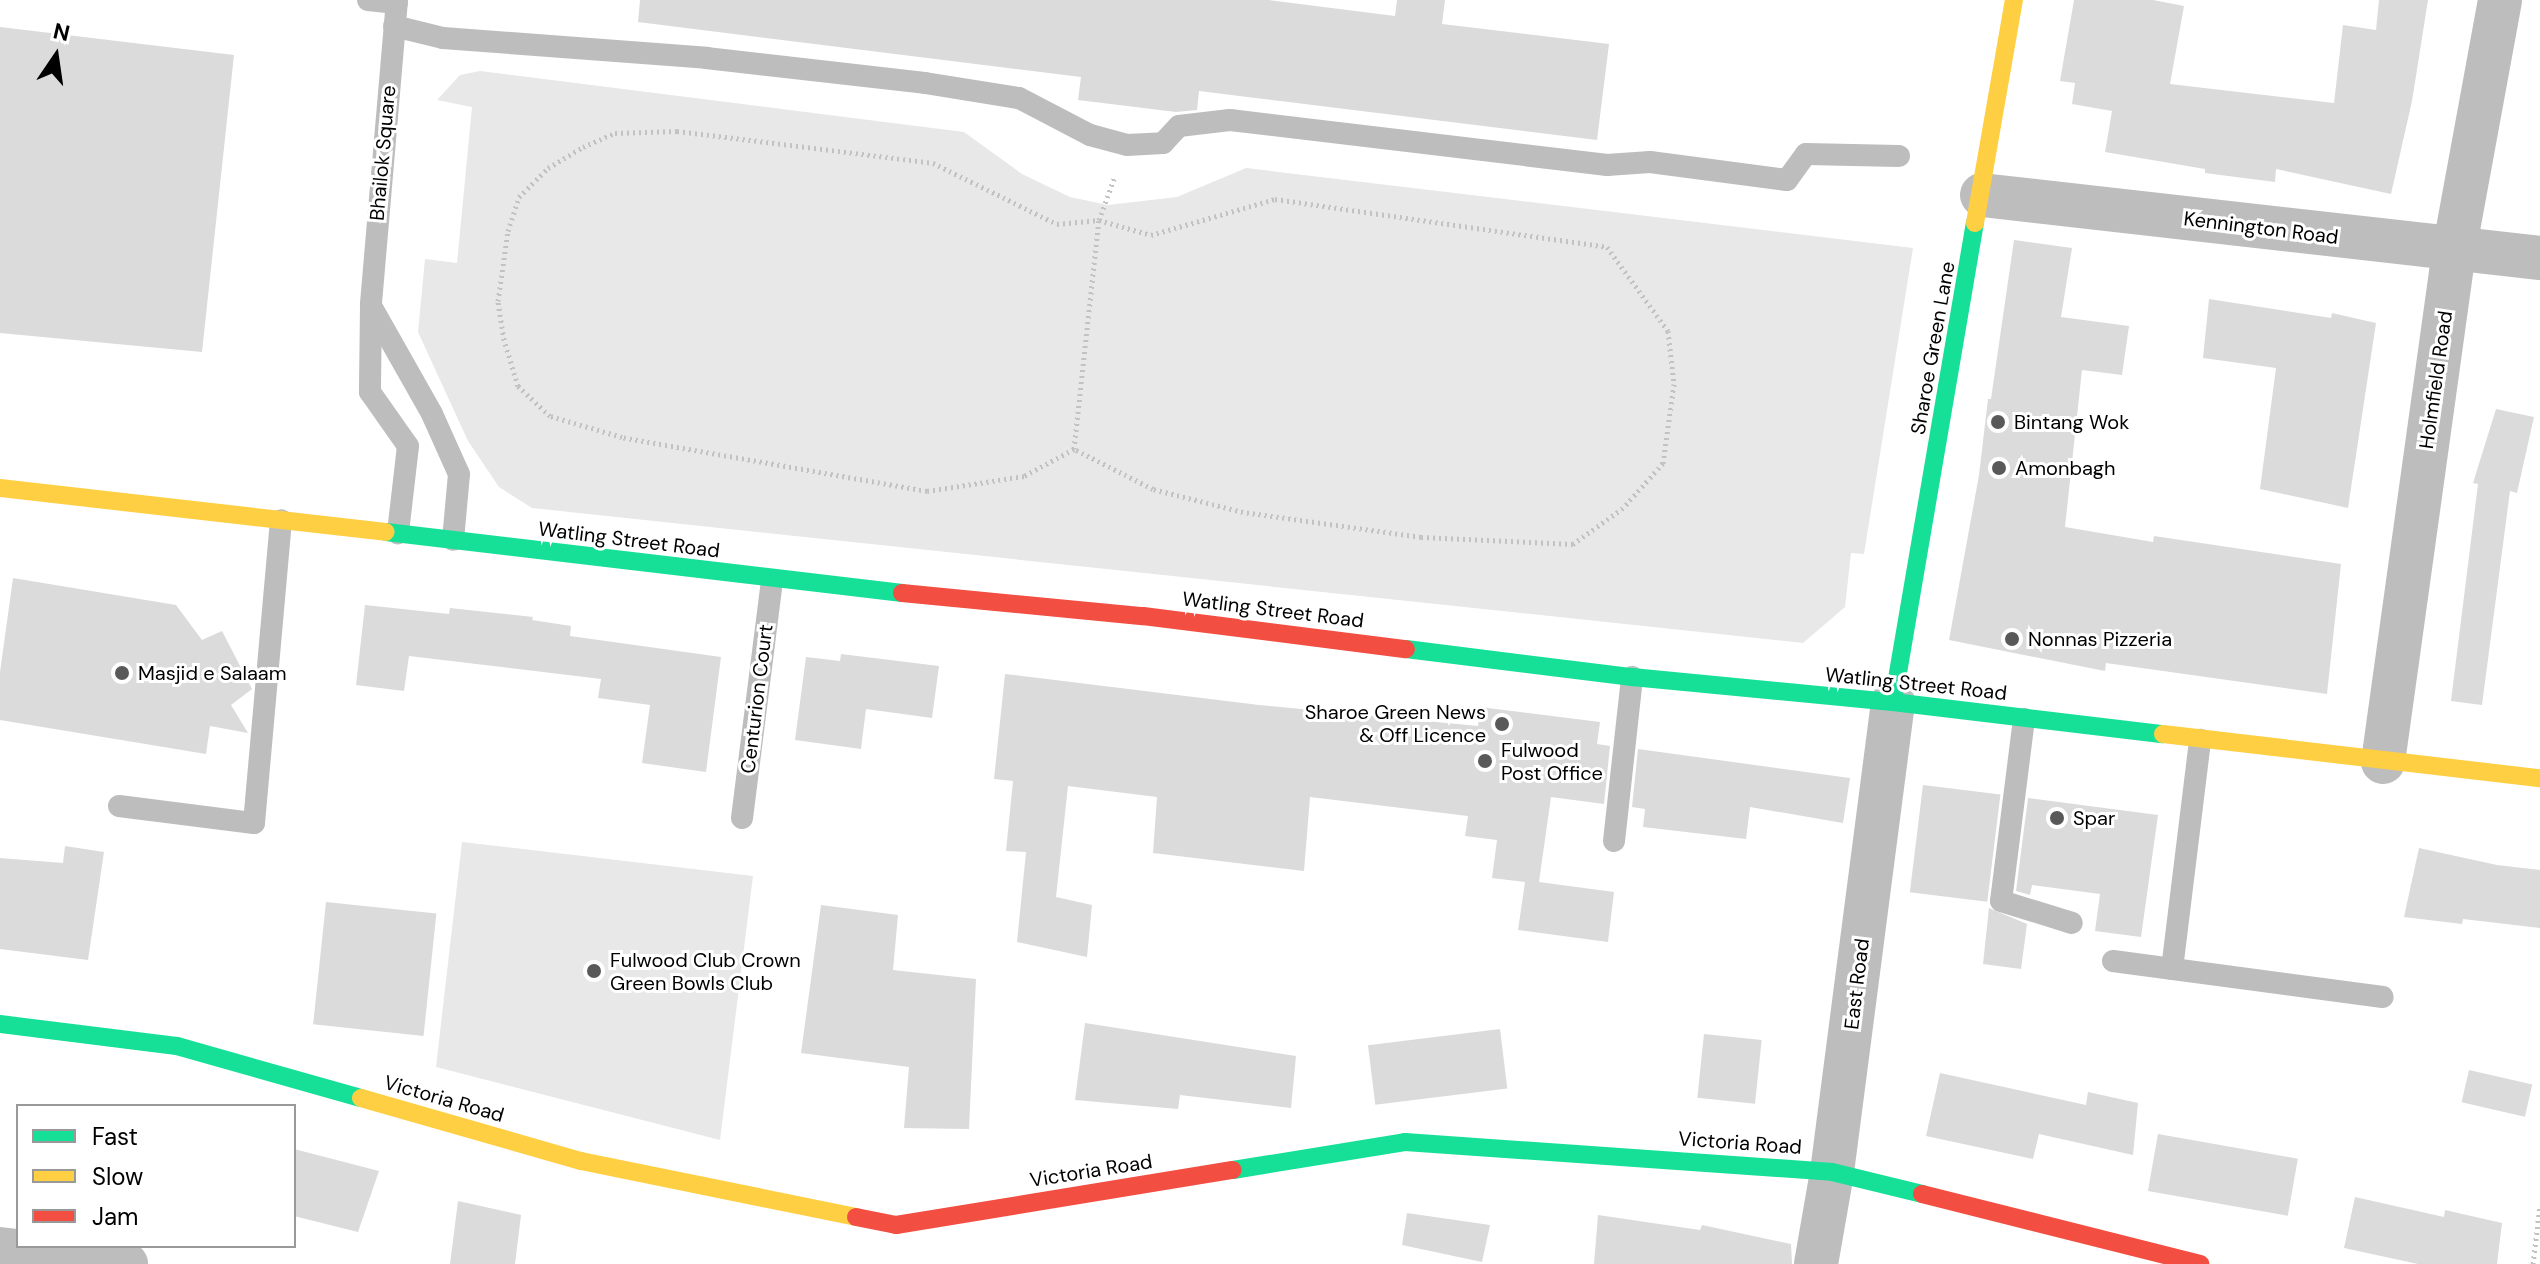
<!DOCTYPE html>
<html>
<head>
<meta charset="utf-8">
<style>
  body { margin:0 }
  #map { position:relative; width:2540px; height:1264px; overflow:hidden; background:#fff; font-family:"DM Sans",sans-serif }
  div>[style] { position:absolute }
  .green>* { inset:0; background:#e8e8e8 }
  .building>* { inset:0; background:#dbdbdb; transform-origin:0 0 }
  .path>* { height:5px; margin-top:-2.5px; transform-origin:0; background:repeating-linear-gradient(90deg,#c2c2c2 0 2px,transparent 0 6px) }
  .lane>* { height:22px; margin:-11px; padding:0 11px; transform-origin:11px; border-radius:11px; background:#bdbdbd }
  .street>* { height:44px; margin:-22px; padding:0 22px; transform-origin:22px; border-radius:22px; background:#bdbdbd }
  .fast>* { height:18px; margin:-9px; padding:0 9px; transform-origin:9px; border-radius:9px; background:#16e098 }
  .slow>* { height:18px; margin:-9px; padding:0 9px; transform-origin:9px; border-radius:9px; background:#ffcf43 }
  .jam>* { height:18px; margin:-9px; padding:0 9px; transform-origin:9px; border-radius:9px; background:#f24e42 }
  .dots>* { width:22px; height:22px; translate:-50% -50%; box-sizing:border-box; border:4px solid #fff; border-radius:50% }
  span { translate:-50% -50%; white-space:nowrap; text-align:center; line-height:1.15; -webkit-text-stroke:6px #fff; paint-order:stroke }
  .street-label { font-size:20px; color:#000 }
  .poi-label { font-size:20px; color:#000 }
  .left { translate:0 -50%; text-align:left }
  .right { translate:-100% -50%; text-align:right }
  .legend { position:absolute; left:16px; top:1104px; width:280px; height:144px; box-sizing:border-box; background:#fff; border:2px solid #999; margin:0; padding:10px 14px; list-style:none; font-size:24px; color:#000 }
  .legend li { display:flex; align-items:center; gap:16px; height:40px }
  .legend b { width:40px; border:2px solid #999 }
  .north { position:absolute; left:16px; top:16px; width:80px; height:80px; -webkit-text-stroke:6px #fff; paint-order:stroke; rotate:13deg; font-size:22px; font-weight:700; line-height:32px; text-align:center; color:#000 }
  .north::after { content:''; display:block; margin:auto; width:28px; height:36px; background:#000; clip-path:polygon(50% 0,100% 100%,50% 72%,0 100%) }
</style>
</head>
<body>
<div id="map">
  <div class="green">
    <i style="clip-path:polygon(480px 71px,964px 132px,1022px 174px,1070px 197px,1108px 205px,1177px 197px,1246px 168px,1913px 248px,1864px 554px,1851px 553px,1845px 607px,1803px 643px,532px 508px,499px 487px,468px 441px,418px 332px,425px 259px,457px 263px,472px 107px,437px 100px,460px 75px)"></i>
    <i style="clip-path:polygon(462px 842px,753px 876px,720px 1140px,436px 1067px)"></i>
  </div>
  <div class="building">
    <i style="clip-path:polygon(640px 0,1269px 0,1395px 16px,1397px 0,1445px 0,1442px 24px,1609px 44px,1597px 140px,1199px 91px,1197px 110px,1176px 112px,1078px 100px,1081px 77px,638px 22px)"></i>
    <i style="clip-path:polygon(2074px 0,2153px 0,2184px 6px,2170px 84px,2334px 103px,2343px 25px,2376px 30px,2379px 0,2428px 0,2412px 101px,2391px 194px,2276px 169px,2275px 182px,2205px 173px,2205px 169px,2105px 152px,2112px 111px,2072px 104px,2075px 83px,2060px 81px)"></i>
    <i style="clip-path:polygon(0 27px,234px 55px,202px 352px,0 333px)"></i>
    <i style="clip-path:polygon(2014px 240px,2072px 248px,2061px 317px,2129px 326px,2122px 375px,2082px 370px,2065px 527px,2153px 542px,2154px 536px,2341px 564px,2327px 694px,2106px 663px,2105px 671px,1949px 640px,1979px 475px,1988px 399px,1991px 399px)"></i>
    <i style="clip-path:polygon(2209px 299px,2331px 318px,2332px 313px,2376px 323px,2348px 508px,2260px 489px,2276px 368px,2203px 358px)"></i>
    <i style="clip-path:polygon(2496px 409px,2534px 417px,2517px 493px,2510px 491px,2482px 705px,2451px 701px,2478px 484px,2473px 483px)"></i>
    <i style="clip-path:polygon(13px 578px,176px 605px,202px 640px,222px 631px,252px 689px,231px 705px,248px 733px,210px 726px,206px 754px,0 720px,0 672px)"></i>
    <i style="clip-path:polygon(365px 605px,449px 614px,450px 608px,533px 617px,532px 620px,571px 626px,570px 636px,721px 657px,706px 772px,642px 763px,650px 705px,598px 698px,601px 679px,409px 656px,404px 691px,356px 685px)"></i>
    <i style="clip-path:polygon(841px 654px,939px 666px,932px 718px,866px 709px,861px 749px,795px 740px,806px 657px,840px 661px)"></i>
    <i style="clip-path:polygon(1005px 674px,1259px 705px,1478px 726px,1480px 707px,1600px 722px,1597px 744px,1610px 746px,1604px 804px,1551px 797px,1539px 882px,1614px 892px,1608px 942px,1518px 930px,1525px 882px,1492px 878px,1497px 840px,1465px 836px,1468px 816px,1310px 797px,1304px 871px,1153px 853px,1157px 797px,1068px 786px,1056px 897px,1092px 905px,1087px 957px,1017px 942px,1026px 852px,1006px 851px,1013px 781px,994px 779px)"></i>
    <i style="clip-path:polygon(1638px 749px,1850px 778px,1843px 823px,1750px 807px,1746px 839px,1643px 827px,1645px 809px,1632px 807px)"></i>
    <i style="left:1923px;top:785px;width:78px;height:108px;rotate:7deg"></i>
    <i style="clip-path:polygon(2028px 798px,2158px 815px,2141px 937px,2095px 931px,2100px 894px,2032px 885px,2030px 895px,2016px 891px)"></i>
    <i style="clip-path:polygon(65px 846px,104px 852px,88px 960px,0 949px,0 858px,63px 863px)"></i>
    <i style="clip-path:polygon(2419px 848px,2497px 865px,2540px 870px,2540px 928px,2463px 919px,2462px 924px,2404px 917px)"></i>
    <i style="left:326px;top:902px;width:111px;height:123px;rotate:6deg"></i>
    <i style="clip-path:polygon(821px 905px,898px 915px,893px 970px,976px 979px,969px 1129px,904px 1128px,909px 1067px,801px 1053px)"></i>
    <i style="clip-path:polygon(1989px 908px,2027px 924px,2021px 969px,1983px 964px)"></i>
    <i style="clip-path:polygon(1085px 1023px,1296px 1056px,1291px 1108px,1180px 1095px,1178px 1109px,1075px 1100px)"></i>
    <i style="left:1500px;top:1029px;width:60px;height:133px;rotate:83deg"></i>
    <i style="left:1704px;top:1034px;width:58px;height:64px;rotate:6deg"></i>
    <i style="left:2469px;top:1070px;width:65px;height:33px;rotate:13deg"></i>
    <i style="clip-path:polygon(1940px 1073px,2086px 1105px,2088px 1092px,2138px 1103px,2133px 1155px,2039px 1134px,2033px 1159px,1926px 1136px)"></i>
    <i style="left:2158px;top:1134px;width:142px;height:58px;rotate:10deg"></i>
    <i style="clip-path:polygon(294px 1149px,379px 1171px,358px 1232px,294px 1216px)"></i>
    <i style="clip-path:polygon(2355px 1197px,2444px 1217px,2445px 1210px,2502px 1223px,2497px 1264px,2418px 1264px,2344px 1248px)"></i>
    <i style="clip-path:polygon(458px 1201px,521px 1215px,515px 1264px,450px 1264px)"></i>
    <i style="clip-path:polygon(1407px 1213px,1490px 1225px,1482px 1262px,1402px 1245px)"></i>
    <i style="clip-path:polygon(1598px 1215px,1700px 1230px,1702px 1225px,1791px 1244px,1792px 1264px,1594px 1264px)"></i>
  </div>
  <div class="path">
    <i style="left:1074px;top:449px;width:57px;rotate:151.6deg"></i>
    <i style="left:1024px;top:476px;width:98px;rotate:171.2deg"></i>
    <i style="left:927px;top:491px;width:310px;rotate:-170deg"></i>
    <i style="left:622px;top:437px;width:75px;rotate:-163.7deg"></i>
    <i style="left:550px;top:416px;width:44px;rotate:-136.8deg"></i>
    <i style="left:518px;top:386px;width:48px;rotate:-106.9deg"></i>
    <i style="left:504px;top:340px;width:39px;rotate:-99deg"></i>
    <i style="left:498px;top:301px;width:71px;rotate:-81.9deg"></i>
    <i style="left:508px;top:231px;width:36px;rotate:-72deg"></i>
    <i style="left:519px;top:197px;width:41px;rotate:-45deg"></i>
    <i style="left:548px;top:168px;width:41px;rotate:-31deg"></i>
    <i style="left:583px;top:147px;width:35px;rotate:-24deg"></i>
    <i style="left:615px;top:133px;width:62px;rotate:-1.8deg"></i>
    <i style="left:677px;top:131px;width:258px;rotate:7.1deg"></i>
    <i style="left:933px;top:163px;width:138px;rotate:26.2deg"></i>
    <i style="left:1057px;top:224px;width:42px;rotate:-5.4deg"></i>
    <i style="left:1099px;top:220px;width:54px;rotate:16.1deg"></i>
    <i style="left:1151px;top:235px;width:129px;rotate:-16.2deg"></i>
    <i style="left:1275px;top:199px;width:335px;rotate:8.2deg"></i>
    <i style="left:1607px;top:247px;width:104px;rotate:54deg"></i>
    <i style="left:1668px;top:331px;width:53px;rotate:83.5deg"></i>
    <i style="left:1674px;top:384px;width:80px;rotate:97.9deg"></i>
    <i style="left:1663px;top:463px;width:60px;rotate:131.6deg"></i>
    <i style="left:1623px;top:508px;width:62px;rotate:144.2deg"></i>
    <i style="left:1573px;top:544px;width:152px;rotate:-177.4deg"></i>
    <i style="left:1421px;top:537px;width:180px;rotate:-172deg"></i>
    <i style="left:1243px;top:512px;width:93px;rotate:-165.7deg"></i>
    <i style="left:1153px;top:489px;width:89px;rotate:-153.1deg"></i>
    <i style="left:1074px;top:449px;width:230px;rotate:-83.8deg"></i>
    <i style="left:1099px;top:220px;width:47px;rotate:-70deg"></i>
    <i style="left:2533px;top:1264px;width:59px;rotate:-83.2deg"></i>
  </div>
  <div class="lane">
    <i style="left:368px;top:0;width:29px;rotate:6deg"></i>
    <i style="left:397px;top:0;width:306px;rotate:94.9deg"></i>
    <i style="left:371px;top:305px;width:87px;rotate:90.7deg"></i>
    <i style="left:370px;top:392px;width:66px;rotate:54.9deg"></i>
    <i style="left:408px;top:446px;width:88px;rotate:96.6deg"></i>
    <i style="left:394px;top:26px;width:50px;rotate:13.8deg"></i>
    <i style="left:443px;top:38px;width:264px;rotate:4.3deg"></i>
    <i style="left:706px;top:58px;width:220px;rotate:6.5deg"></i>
    <i style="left:925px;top:83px;width:95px;rotate:9.1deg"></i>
    <i style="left:1019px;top:98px;width:80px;rotate:27.5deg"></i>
    <i style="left:1090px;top:135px;width:38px;rotate:15deg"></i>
    <i style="left:1127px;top:145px;width:36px;rotate:-3deg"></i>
    <i style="left:1163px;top:143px;width:23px;rotate:-47deg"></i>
    <i style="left:1179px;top:126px;width:51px;rotate:-6.7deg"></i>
    <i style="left:1230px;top:120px;width:380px;rotate:6.8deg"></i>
    <i style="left:1607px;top:165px;width:43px;rotate:-4deg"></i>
    <i style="left:1650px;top:162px;width:138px;rotate:7.5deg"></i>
    <i style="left:1787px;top:180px;width:32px;rotate:-54deg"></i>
    <i style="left:1806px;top:154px;width:93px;rotate:1.2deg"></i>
    <i style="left:371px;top:306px;width:124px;rotate:60.5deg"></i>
    <i style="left:432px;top:414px;width:66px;rotate:65.8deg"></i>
    <i style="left:459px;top:474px;width:66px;rotate:95.2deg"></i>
    <i style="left:2024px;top:719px;width:183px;rotate:97.2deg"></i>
    <i style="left:2001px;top:901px;width:74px;rotate:17.2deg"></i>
    <i style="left:119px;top:806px;width:136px;rotate:7.2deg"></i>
    <i style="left:254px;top:823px;width:304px;rotate:-84.9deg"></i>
    <i style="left:742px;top:818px;width:240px;rotate:-82.8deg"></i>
    <i style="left:1614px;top:841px;width:165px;rotate:-83.7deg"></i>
    <i style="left:2113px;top:961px;width:272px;rotate:7.6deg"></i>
    <i style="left:2172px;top:969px;width:231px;rotate:-83deg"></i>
  </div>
  <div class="street">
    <i style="left:1982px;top:195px;width:562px;rotate:6.44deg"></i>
    <i style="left:2383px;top:762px;width:516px;rotate:-82.09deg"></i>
    <i style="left:2454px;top:251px;width:255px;rotate:-79.6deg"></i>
    <i style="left:0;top:1249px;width:127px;rotate:6.8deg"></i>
    <i style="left:1816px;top:1264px;width:93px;rotate:-80.1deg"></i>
    <i style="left:1832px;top:1172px;width:474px;rotate:-82.6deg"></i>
  </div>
  <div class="fast">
    <i style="left:386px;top:532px;width:520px;rotate:6.74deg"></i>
    <i style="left:1406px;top:649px;width:228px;rotate:7.1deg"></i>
    <i style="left:1632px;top:677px;width:262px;rotate:5.5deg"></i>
    <i style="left:1893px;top:702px;width:272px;rotate:6.8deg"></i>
    <i style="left:1893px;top:702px;width:486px;rotate:-80.3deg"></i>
    <i style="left:0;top:1024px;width:178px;rotate:7.1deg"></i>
    <i style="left:177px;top:1046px;width:191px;rotate:15.8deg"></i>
    <i style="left:1233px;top:1170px;width:174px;rotate:-9.2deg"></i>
    <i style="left:1405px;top:1142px;width:428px;rotate:4deg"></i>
    <i style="left:1832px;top:1172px;width:93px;rotate:13.7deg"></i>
  </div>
  <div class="slow">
    <i style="left:1975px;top:223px;width:226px;rotate:-80.1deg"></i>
    <i style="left:0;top:488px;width:388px;rotate:6.5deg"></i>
    <i style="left:2163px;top:734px;width:380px;rotate:6.7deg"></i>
    <i style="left:361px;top:1098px;width:229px;rotate:16deg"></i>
    <i style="left:581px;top:1161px;width:281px;rotate:11.5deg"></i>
  </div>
  <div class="jam">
    <i style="left:902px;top:593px;width:242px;rotate:5.5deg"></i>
    <i style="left:1143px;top:616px;width:265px;rotate:7.2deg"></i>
    <i style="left:1922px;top:1194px;width:287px;rotate:14.1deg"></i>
    <i style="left:856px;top:1217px;width:41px;rotate:11.3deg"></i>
    <i style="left:896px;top:1225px;width:341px;rotate:-9.3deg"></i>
  </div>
  <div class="dots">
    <i style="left:1998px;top:422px;background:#595959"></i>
    <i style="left:1999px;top:468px;background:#595959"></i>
    <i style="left:2012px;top:639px;background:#595959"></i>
    <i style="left:122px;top:673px;background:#595959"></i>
    <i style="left:1502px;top:724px;background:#595959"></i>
    <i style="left:1485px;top:761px;background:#595959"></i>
    <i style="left:2057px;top:818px;background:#595959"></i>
    <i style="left:594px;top:971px;background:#595959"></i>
  </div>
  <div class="street-label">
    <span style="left:383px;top:153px;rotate:-85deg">Bhailok Square</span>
    <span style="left:2261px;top:228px;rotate:7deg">Kennington Road</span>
    <span style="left:1933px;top:348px;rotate:-80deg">Sharoe Green Lane</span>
    <span style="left:2436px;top:380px;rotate:-82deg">Holmfield Road</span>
    <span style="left:629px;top:540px;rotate:7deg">Watling Street Road</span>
    <span style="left:1273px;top:610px;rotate:7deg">Watling Street Road</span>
    <span style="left:1916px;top:684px;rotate:6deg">Watling Street Road</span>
    <span style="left:757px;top:699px;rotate:-83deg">Centurion Court</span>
    <span style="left:1857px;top:984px;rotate:-83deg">East Road</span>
    <span style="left:444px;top:1099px;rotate:16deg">Victoria Road</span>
    <span style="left:1740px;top:1143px;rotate:4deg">Victoria Road</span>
    <span style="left:1091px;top:1171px;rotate:-9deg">Victoria Road</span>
  </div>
  <div class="poi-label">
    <span class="left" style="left:2014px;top:422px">Bintang Wok</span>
    <span class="left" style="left:2015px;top:468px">Amonbagh</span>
    <span class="left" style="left:2028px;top:639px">Nonnas Pizzeria</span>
    <span class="left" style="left:138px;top:673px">Masjid e Salaam</span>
    <span class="right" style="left:1486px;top:724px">Sharoe Green News<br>&amp; Off Licence</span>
    <span class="left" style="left:1501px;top:762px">Fulwood<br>Post Office</span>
    <span class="left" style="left:2073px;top:818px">Spar</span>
    <span class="left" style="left:610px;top:972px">Fulwood Club Crown<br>Green Bowls Club</span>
  </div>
  <ul class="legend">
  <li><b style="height:10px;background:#16e098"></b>Fast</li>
  <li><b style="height:10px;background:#ffcf43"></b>Slow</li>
  <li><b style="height:10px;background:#f24e42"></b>Jam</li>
  </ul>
  <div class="north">N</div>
</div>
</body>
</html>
